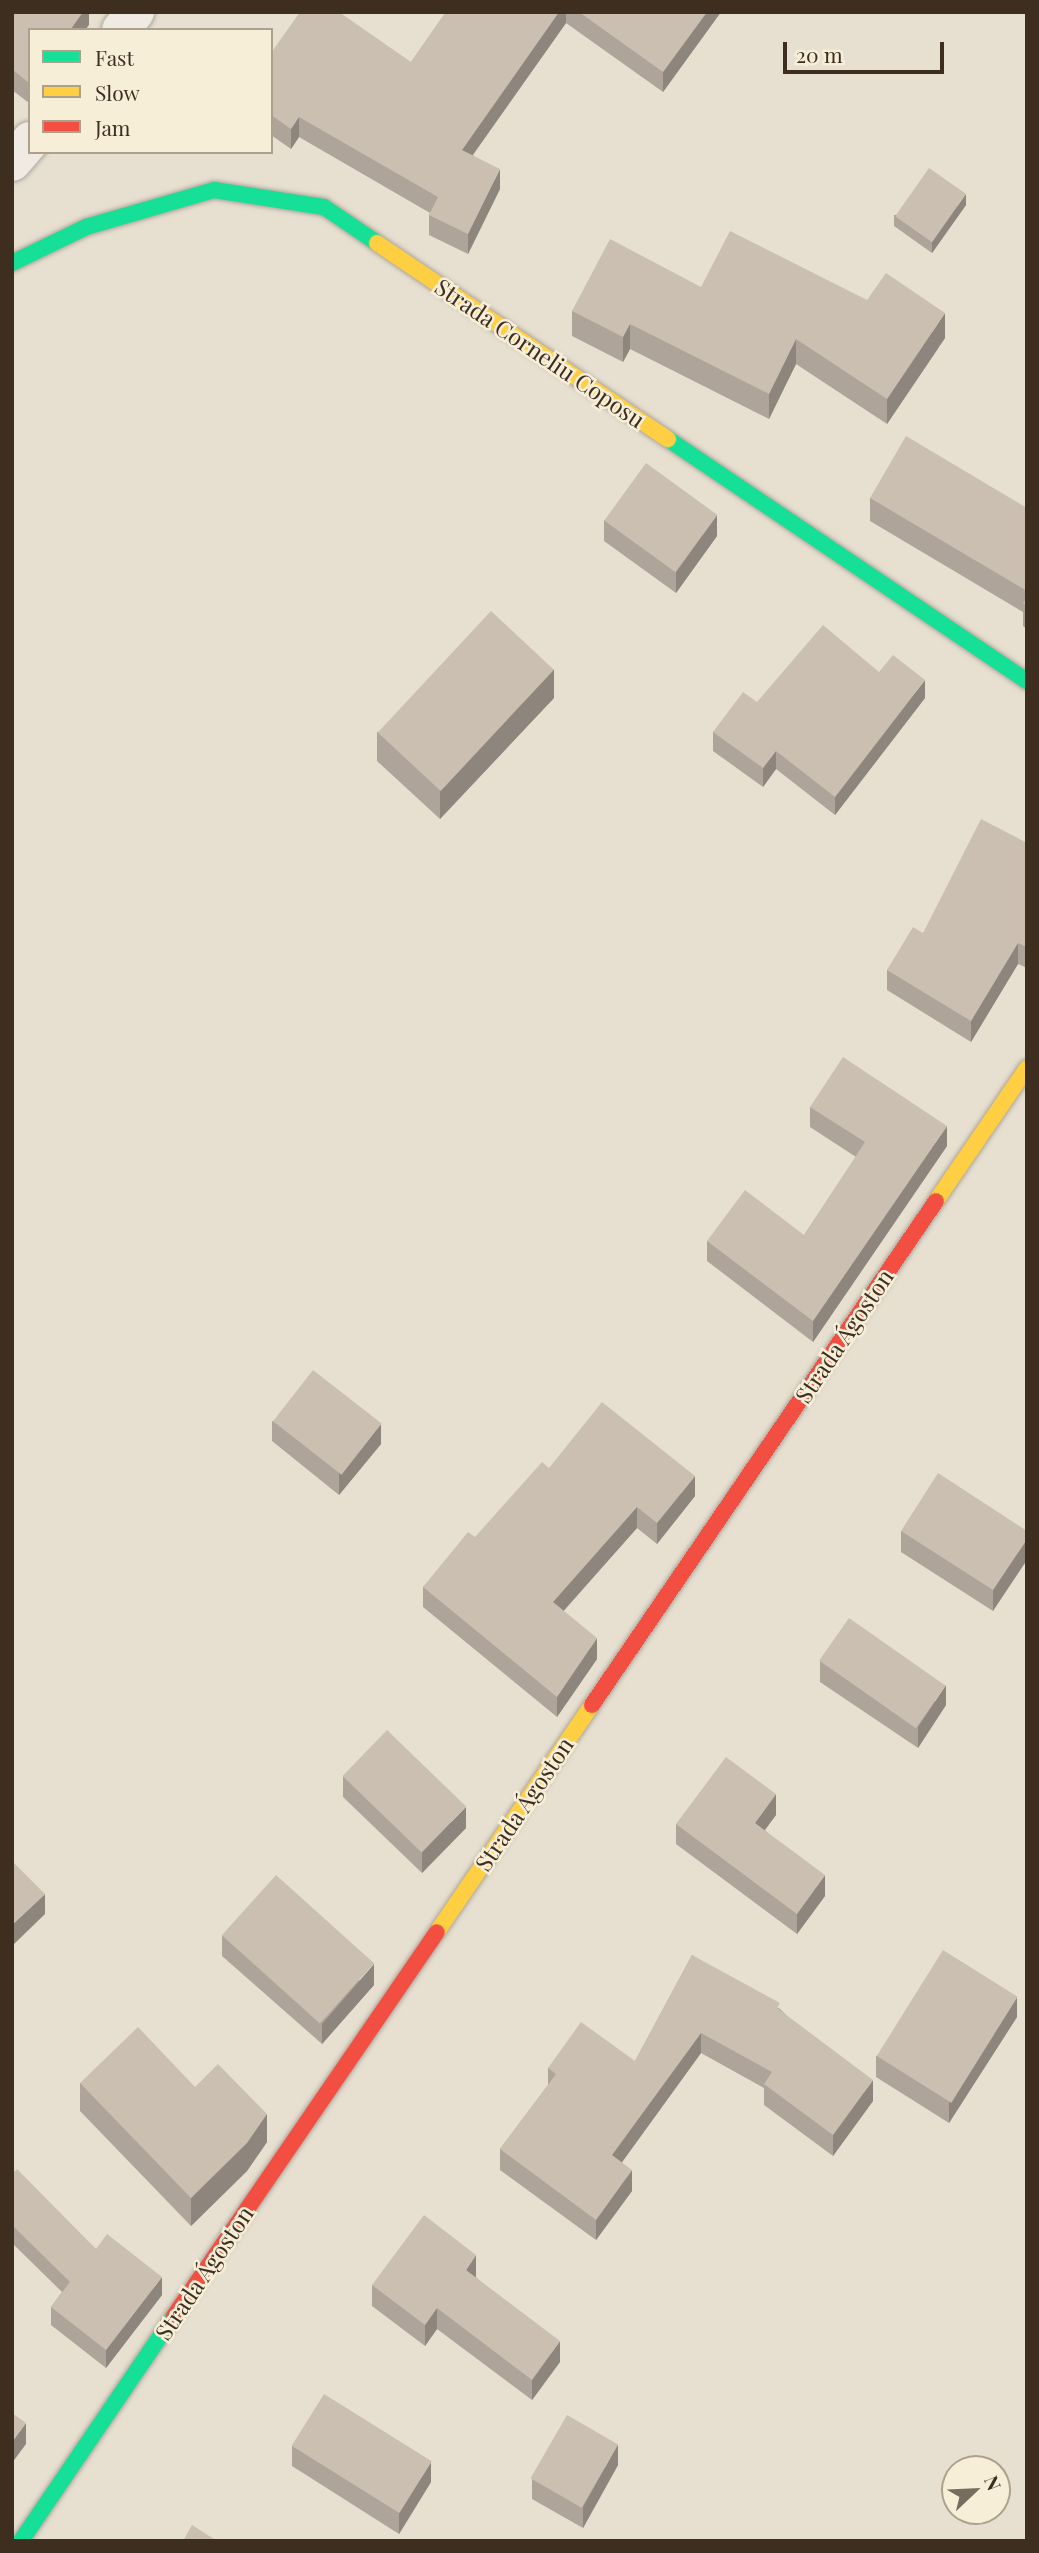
<!DOCTYPE html>
<html>
<head>
<meta charset="utf-8">
<style>
  body { margin:0 }
  #map { position:relative; width:1039px; height:2553px; overflow:hidden; background:#e7e0d1; font-family:"Playfair Display",serif }
  div>[style] { position:absolute }
  .roads { filter:drop-shadow(0 0 2px #ada599) drop-shadow(0 0 2px #ada599) }
  .street>* { height:38px; margin:-19px; padding:0 19px; transform-origin:19px; border-radius:19px; background:#efebe3 }
  .fast>* { height:16px; margin:-8px; padding:0 8px; transform-origin:8px; border-radius:8px; background:#16e098 }
  .slow>* { height:16px; margin:-8px; padding:0 8px; transform-origin:8px; border-radius:8px; background:#ffcf43 }
  .jam>* { height:16px; margin:-8px; padding:0 8px; transform-origin:8px; border-radius:8px; background:#f24e42 }
  .wall>* { inset:0; background:#afa499 }
  .shaded-wall>* { inset:0; background:#8e867d }
  .building>* { inset:0; background:#cbbfb2; transform-origin:0 0 }
  span { translate:-50% -50%; white-space:nowrap; text-align:center; line-height:1.15; -webkit-text-stroke:5px #f7eed8; paint-order:stroke }
  .street-label { font-size:23px; color:#3d2e20 }
  .frame { position:absolute; inset:0; border:14px solid #3d2e20; pointer-events:none }
  .legend { position:absolute; left:28px; top:28px; width:245px; height:126px; box-sizing:border-box; background:#f7eed8; border:2px solid #ada18e; margin:0; padding:9px 12px; list-style:none; font-size:21px; color:#3d2e20 }
  .legend li { display:flex; align-items:center; gap:14px; height:35px }
  .legend b { width:35px; border:2px solid #ada18e }
  .north { position:absolute; left:941px; top:2455px; width:70px; height:70px; box-sizing:border-box; background:#f7eed8; border:2px solid #ada18e; border-radius:50%; rotate:67deg; font-size:19px; font-weight:700; line-height:28px; text-align:center; color:#3d2e20 }
  .north::after { content:''; display:block; margin:auto; width:24px; height:32px; background:#786c5e; clip-path:polygon(50% 0,100% 100%,50% 72%,0 100%) }
  .scale { position:absolute; left:783px; top:42px; width:161px; height:32px; box-sizing:border-box; border:4px solid #3d2e20; border-top:0; padding-left:9px; font-size:21px; line-height:24px; white-space:nowrap; color:#3d2e20; -webkit-text-stroke:5px #f7eed8; paint-order:stroke }
</style>
</head>
<body>
<div id="map">
  <div class="roads">
    <div class="street">
      <i style="left:121px;top:30px;width:23px;rotate:-52deg"></i>
      <i style="left:12px;top:162px;width:28px;rotate:-49deg"></i>
    </div>
    <div class="fast">
      <i style="left:12px;top:263px;width:82px;rotate:-25.9deg"></i>
      <i style="left:86px;top:227px;width:133px;rotate:-16.1deg"></i>
      <i style="left:214px;top:190px;width:111px;rotate:8.8deg"></i>
      <i style="left:324px;top:207px;width:64px;rotate:34.2deg"></i>
      <i style="left:668px;top:439px;width:433px;rotate:34deg"></i>
      <i style="left:21px;top:2541px;width:272px;rotate:-55.8deg"></i>
    </div>
    <div class="slow">
      <i style="left:377px;top:243px;width:351px;rotate:34deg"></i>
      <i style="left:936px;top:1201px;width:161px;rotate:-55.6deg"></i>
      <i style="left:437px;top:1932px;width:275px;rotate:-55.7deg"></i>
    </div>
    <div class="jam">
      <i style="left:592px;top:1705px;width:610px;rotate:-55.68deg"></i>
      <i style="left:174px;top:2316px;width:465px;rotate:-55.6deg"></i>
    </div>
  </div>
  <div class="wall">
    <i style="clip-path:polygon(12px 12px,89px 12px,89px 25px,30px 30px,29px 103px,12px 90px)"></i>
    <i style="clip-path:polygon(446px 12px,721px 12px,663px 92px,566px 23px,473px 155px,500px 189px,468px 254px,429px 235px,429px 215px,430px 213px,299px 137px,291px 149px,271px 135px,271px 53px,411px 62px)"></i>
    <i style="clip-path:polygon(966px 205px,932px 253px,894px 226px,894px 215px)"></i>
    <i style="clip-path:polygon(701px 287px,867px 300px,945px 338px,887px 424px,796px 364px,769px 419px,630px 349px,623px 362px,572px 336px,572px 311px)"></i>
    <i style="clip-path:polygon(870px 498px,1027px 508px,1027px 629px,1023px 626px,1023px 612px,870px 521px)"></i>
    <i style="clip-path:polygon(604px 520px,717px 536px,676px 593px,604px 541px)"></i>
    <i style="clip-path:polygon(879px 672px,925px 698px,835px 815px,776px 769px,763px 787px,713px 751px,713px 732px,757px 702px)"></i>
    <i style="clip-path:polygon(554px 698px,440px 819px,377px 761px,377px 732px)"></i>
    <i style="clip-path:polygon(1027px 843px,1027px 968px,1018px 964px,971px 1042px,887px 990px,887px 970px,923px 933px)"></i>
    <i style="clip-path:polygon(810px 1107px,947px 1146px,813px 1342px,707px 1261px,707px 1241px,804px 1235px,856px 1157px,810px 1127px)"></i>
    <i style="clip-path:polygon(1027px 1357px,1027px 1380px,1026px 1379px)"></i>
    <i style="clip-path:polygon(272px 1421px,381px 1444px,339px 1495px,272px 1441px)"></i>
    <i style="clip-path:polygon(549px 1468px,695px 1496px,657px 1544px,637px 1528px,563px 1611px,597px 1659px,557px 1717px,423px 1607px,423px 1587px)"></i>
    <i style="clip-path:polygon(901px 1531px,1027px 1531px,993px 1611px,901px 1552px)"></i>
    <i style="clip-path:polygon(820px 1661px,946px 1705px,918px 1748px,820px 1682px)"></i>
    <i style="clip-path:polygon(343px 1776px,466px 1828px,422px 1873px,343px 1797px)"></i>
    <i style="clip-path:polygon(776px 1815px,765px 1830px,825px 1896px,797px 1934px,676px 1844px,676px 1824px)"></i>
    <i style="clip-path:polygon(222px 1935px,374px 1985px,322px 2044px,222px 1956px)"></i>
    <i style="clip-path:polygon(692px 1955px,780px 2009px,873px 2101px,833px 2156px,764px 2105px,764px 2088px,701px 2053px,622px 2162px,632px 2191px,596px 2240px,500px 2170px,500px 2149px,548px 2085px,548px 2068px,635px 2061px)"></i>
    <i style="clip-path:polygon(1017px 2017px,949px 2123px,876px 2077px,876px 2056px)"></i>
    <i style="clip-path:polygon(80px 2083px,195px 2087px,267px 2142px,247px 2171px,191px 2226px,80px 2111px)"></i>
    <i style="clip-path:polygon(12px 2174px,96px 2249px,162px 2295px,106px 2368px,51px 2325px,51px 2307px,62px 2292px,12px 2243px)"></i>
    <i style="clip-path:polygon(476px 2276px,476px 2277px,560px 2362px,532px 2400px,437px 2329px,425px 2346px,372px 2306px,372px 2285px)"></i>
    <i style="clip-path:polygon(292px 2446px,431px 2482px,399px 2534px,292px 2466px)"></i>
    <i style="clip-path:polygon(618px 2465px,583px 2528px,532px 2499px,532px 2479px)"></i>
  </div>
  <div class="shaded-wall">
    <i style="clip-path:polygon(83px 12px,89px 12px,89px 25px,85px 30px,70px 30px)"></i>
    <i style="clip-path:polygon(559px 12px,566px 12px,566px 23px,462px 170px,462px 150px)"></i>
    <i style="clip-path:polygon(707px 12px,721px 12px,663px 92px,663px 72px)"></i>
    <i style="clip-path:polygon(299px 117px,299px 137px,291px 149px,291px 129px)"></i>
    <i style="clip-path:polygon(500px 169px,500px 189px,468px 254px,468px 234px)"></i>
    <i style="clip-path:polygon(966px 194px,966px 205px,932px 253px,932px 242px)"></i>
    <i style="clip-path:polygon(945px 313px,945px 338px,887px 424px,887px 399px)"></i>
    <i style="clip-path:polygon(630px 324px,630px 349px,623px 362px,623px 337px)"></i>
    <i style="clip-path:polygon(796px 339px,796px 364px,769px 419px,769px 394px)"></i>
    <i style="clip-path:polygon(717px 515px,717px 536px,676px 593px,676px 572px)"></i>
    <i style="clip-path:polygon(554px 669px,554px 698px,440px 819px,440px 791px)"></i>
    <i style="clip-path:polygon(925px 680px,925px 698px,835px 815px,835px 797px)"></i>
    <i style="clip-path:polygon(776px 751px,776px 769px,763px 787px,763px 768px)"></i>
    <i style="clip-path:polygon(1018px 943px,1018px 964px,971px 1042px,971px 1021px)"></i>
    <i style="clip-path:polygon(947px 1126px,947px 1146px,813px 1342px,813px 1321px)"></i>
    <i style="clip-path:polygon(381px 1424px,381px 1444px,339px 1495px,339px 1474px)"></i>
    <i style="clip-path:polygon(695px 1476px,695px 1496px,657px 1544px,657px 1523px)"></i>
    <i style="clip-path:polygon(637px 1507px,637px 1528px,553px 1623px,553px 1602px)"></i>
    <i style="clip-path:polygon(1027px 1539px,1027px 1560px,993px 1611px,993px 1590px)"></i>
    <i style="clip-path:polygon(597px 1638px,597px 1659px,557px 1717px,557px 1697px)"></i>
    <i style="clip-path:polygon(946px 1685px,946px 1705px,918px 1748px,918px 1727px)"></i>
    <i style="clip-path:polygon(776px 1794px,776px 1815px,755px 1843px,755px 1823px)"></i>
    <i style="clip-path:polygon(466px 1807px,466px 1828px,422px 1873px,422px 1852px)"></i>
    <i style="clip-path:polygon(825px 1875px,825px 1896px,797px 1934px,797px 1914px)"></i>
    <i style="clip-path:polygon(45px 1894px,45px 1914px,12px 1946px,12px 1925px)"></i>
    <i style="clip-path:polygon(374px 1964px,374px 1985px,322px 2044px,322px 2024px)"></i>
    <i style="clip-path:polygon(1017px 1997px,1017px 2017px,949px 2123px,949px 2103px)"></i>
    <i style="clip-path:polygon(701px 2033px,701px 2053px,612px 2176px,612px 2155px)"></i>
    <i style="clip-path:polygon(873px 2080px,873px 2101px,833px 2156px,833px 2135px)"></i>
    <i style="clip-path:polygon(267px 2114px,267px 2142px,247px 2171px,191px 2226px,191px 2198px)"></i>
    <i style="clip-path:polygon(632px 2170px,632px 2191px,596px 2240px,596px 2220px)"></i>
    <i style="clip-path:polygon(476px 2255px,476px 2276px,466px 2290px,466px 2270px)"></i>
    <i style="clip-path:polygon(162px 2277px,162px 2295px,106px 2368px,106px 2350px)"></i>
    <i style="clip-path:polygon(437px 2308px,437px 2329px,425px 2346px,425px 2325px)"></i>
    <i style="clip-path:polygon(560px 2341px,560px 2362px,532px 2400px,532px 2380px)"></i>
    <i style="clip-path:polygon(26px 2423px,26px 2444px,12px 2463px,12px 2442px)"></i>
    <i style="clip-path:polygon(618px 2444px,618px 2465px,583px 2528px,583px 2507px)"></i>
    <i style="clip-path:polygon(431px 2462px,431px 2482px,399px 2534px,399px 2513px)"></i>
  </div>
  <div class="building">
    <i style="clip-path:polygon(12px 12px,83px 12px,70px 30px,30px 30px,29px 83px,12px 69px)"></i>
    <i style="clip-path:polygon(300px 12px,339px 12px,411px 62px,446px 12px,559px 12px,462px 150px,500px 169px,468px 234px,429px 215px,438px 197px,299px 117px,291px 129px,271px 115px,271px 53px)"></i>
    <i style="clip-path:polygon(579px 12px,707px 12px,663px 72px)"></i>
    <i style="left:929px;top:168px;width:45px;height:59px;rotate:35deg"></i>
    <i style="clip-path:polygon(730px 231px,867px 300px,886px 273px,945px 313px,887px 399px,796px 339px,769px 394px,630px 324px,623px 337px,572px 311px,610px 239px,701px 287px)"></i>
    <i style="clip-path:polygon(906px 436px,1027px 508px,1027px 591px,870px 498px)"></i>
    <i style="left:646px;top:463px;width:88px;height:71px;rotate:36deg"></i>
    <i style="clip-path:polygon(1027px 598px,1027px 606px,1023px 603px)"></i>
    <i style="left:491px;top:611px;width:86px;height:166px;rotate:43deg"></i>
    <i style="clip-path:polygon(823px 625px,879px 672px,893px 655px,925px 680px,835px 797px,776px 751px,763px 768px,713px 732px,743px 692px,757px 702px)"></i>
    <i style="clip-path:polygon(981px 819px,1027px 843px,1027px 947px,1018px 943px,971px 1021px,887px 970px,913px 927px,923px 933px)"></i>
    <i style="clip-path:polygon(843px 1057px,947px 1126px,813px 1321px,707px 1241px,745px 1190px,804px 1235px,865px 1142px,810px 1107px)"></i>
    <i style="left:313px;top:1370px;width:87px;height:65px;rotate:38deg"></i>
    <i style="clip-path:polygon(602px 1402px,695px 1476px,657px 1523px,637px 1507px,553px 1602px,597px 1638px,557px 1697px,423px 1587px,468px 1532px,475px 1537px,542px 1462px,549px 1468px)"></i>
    <i style="clip-path:polygon(938px 1473px,1027px 1531px,1027px 1539px,993px 1590px,901px 1531px)"></i>
    <i style="left:849px;top:1618px;width:118px;height:52px;rotate:35deg"></i>
    <i style="left:387px;top:1730px;width:110px;height:64px;rotate:44deg"></i>
    <i style="clip-path:polygon(726px 1757px,776px 1794px,755px 1823px,825px 1875px,797px 1914px,676px 1824px)"></i>
    <i style="clip-path:polygon(12px 1861px,45px 1894px,12px 1925px)"></i>
    <i style="left:276px;top:1875px;width:132px;height:81px;rotate:42deg"></i>
    <i style="left:943px;top:1950px;width:88px;height:125px;rotate:32deg"></i>
    <i style="clip-path:polygon(692px 1955px,780px 2003px,777px 2008px,873px 2080px,833px 2135px,764px 2084px,772px 2072px,701px 2033px,612px 2155px,632px 2170px,596px 2220px,500px 2149px,556px 2074px,548px 2068px,581px 2022px,635px 2061px)"></i>
    <i style="clip-path:polygon(138px 2027px,195px 2087px,218px 2064px,267px 2114px,247px 2143px,191px 2198px,80px 2083px)"></i>
    <i style="clip-path:polygon(17px 2169px,96px 2249px,107px 2234px,162px 2277px,106px 2350px,51px 2307px,70px 2282px,12px 2225px,12px 2174px)"></i>
    <i style="clip-path:polygon(424px 2215px,476px 2255px,466px 2270px,560px 2341px,532px 2380px,437px 2308px,425px 2325px,372px 2285px)"></i>
    <i style="left:324px;top:2394px;width:127px;height:61px;rotate:32deg"></i>
    <i style="clip-path:polygon(12px 2413px,26px 2423px,12px 2442px)"></i>
    <i style="left:567px;top:2415px;width:59px;height:73px;rotate:30deg"></i>
    <i style="clip-path:polygon(192px 2525px,217px 2541px,183px 2541px)"></i>
  </div>
  <div class="street-label">
    <span style="left:540px;top:353px;rotate:34deg">Strada Corneliu Coposu</span>
    <span style="left:844px;top:1336px;rotate:-56deg">Strada Ágoston</span>
    <span style="left:524px;top:1804px;rotate:-56deg">Strada Ágoston</span>
    <span style="left:204px;top:2273px;rotate:-56deg">Strada Ágoston</span>
  </div>
  <div class="frame"></div>
  <ul class="legend">
  <li><b style="height:9px;background:#16e098"></b>Fast</li>
  <li><b style="height:9px;background:#ffcf43"></b>Slow</li>
  <li><b style="height:9px;background:#f24e42"></b>Jam</li>
  </ul>
  <div class="north">N</div>
  <div class="scale">20 m</div>
</div>
</body>
</html>
